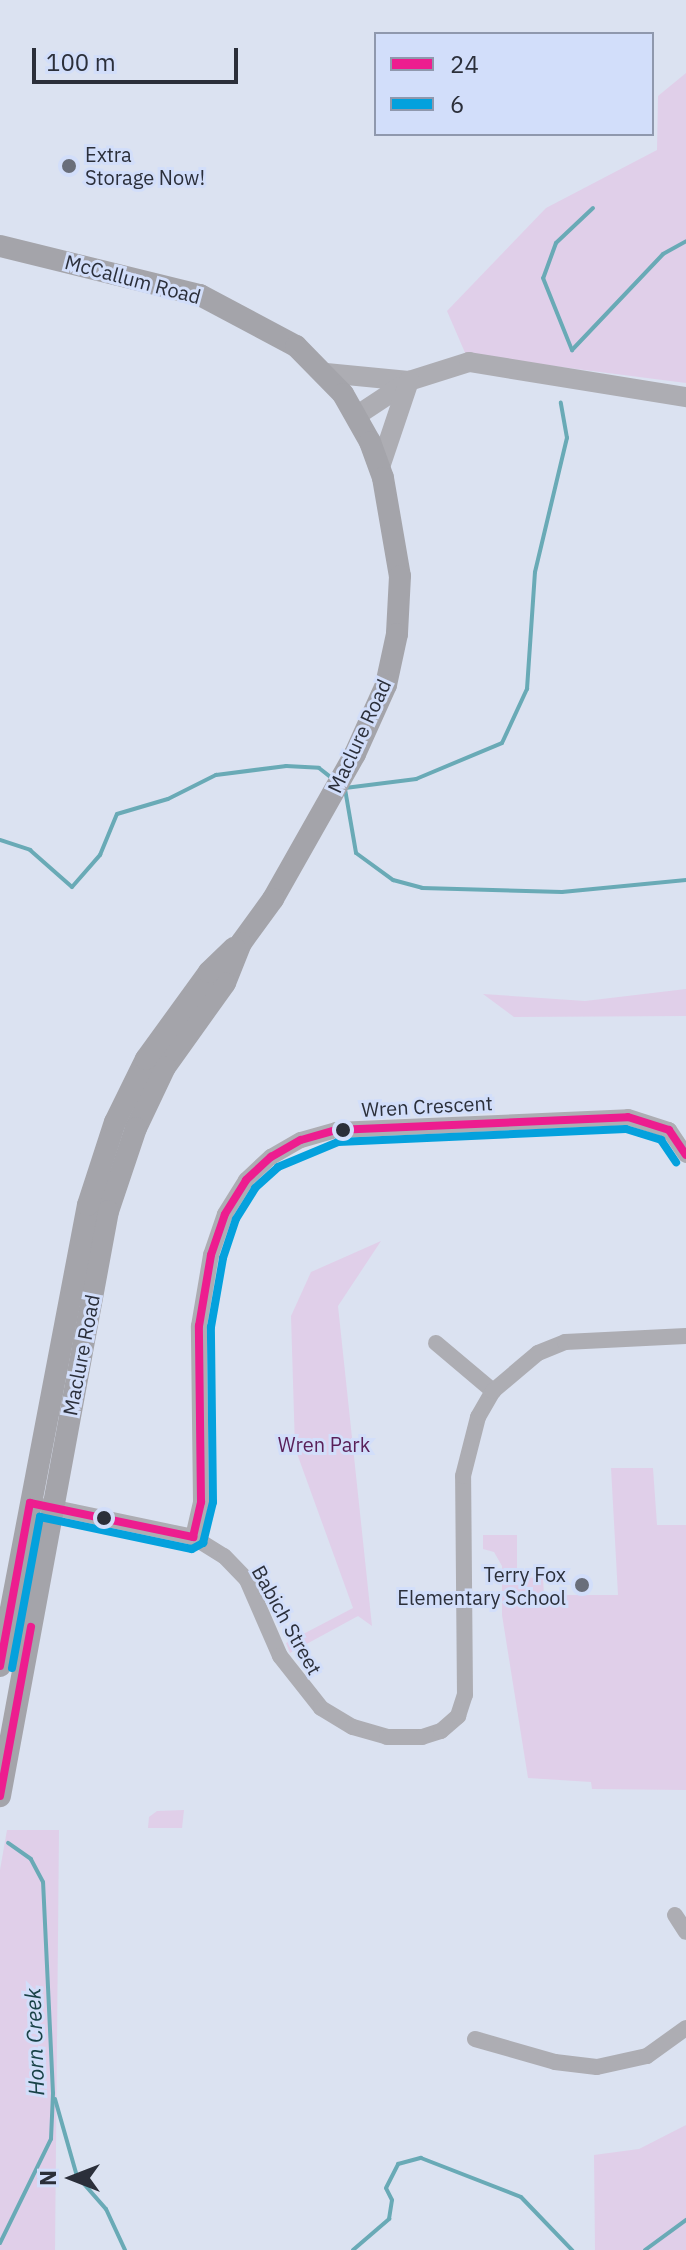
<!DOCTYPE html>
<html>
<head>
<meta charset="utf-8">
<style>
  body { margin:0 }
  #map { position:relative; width:686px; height:2250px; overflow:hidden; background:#dbe2f1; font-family:"IBM Plex Sans",sans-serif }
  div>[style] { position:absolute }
  .green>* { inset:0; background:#e0cfe9 }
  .stream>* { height:4px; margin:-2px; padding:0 2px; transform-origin:2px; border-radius:2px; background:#69aab6 }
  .minor>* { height:16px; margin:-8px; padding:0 8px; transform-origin:8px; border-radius:8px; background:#adadb3 }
  .tertiary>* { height:20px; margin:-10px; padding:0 10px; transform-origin:10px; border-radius:10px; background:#adadb3 }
  .secondary>* { height:22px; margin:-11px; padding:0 11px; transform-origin:11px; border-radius:11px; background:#a4a4aa }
  .bus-1>* { height:8px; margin:-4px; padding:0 4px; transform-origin:4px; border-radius:4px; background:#ed1d8f }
  .bus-2>* { height:8px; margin:-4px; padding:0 4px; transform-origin:4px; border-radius:4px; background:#04a1dd }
  .dots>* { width:22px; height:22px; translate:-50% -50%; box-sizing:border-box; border:4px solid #d2defa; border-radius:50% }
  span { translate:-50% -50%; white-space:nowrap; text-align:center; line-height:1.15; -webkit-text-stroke:6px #d2defa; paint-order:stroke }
  .poi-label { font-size:20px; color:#2b2f3a }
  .left { translate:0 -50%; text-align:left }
  .right { translate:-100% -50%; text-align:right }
  .street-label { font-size:20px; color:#2b2f3a }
  .park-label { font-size:20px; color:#591f58 }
  .water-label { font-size:22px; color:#194247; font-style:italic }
  .legend { position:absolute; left:374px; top:32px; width:280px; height:104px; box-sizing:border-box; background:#d2defa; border:2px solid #8f98ad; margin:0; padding:10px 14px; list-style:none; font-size:24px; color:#2b2f3a }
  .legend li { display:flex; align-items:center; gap:16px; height:40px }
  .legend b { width:40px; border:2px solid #8f98ad }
  .north { position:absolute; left:32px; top:2138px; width:80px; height:80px; -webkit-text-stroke:6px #d2defa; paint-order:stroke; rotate:270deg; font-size:22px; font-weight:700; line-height:32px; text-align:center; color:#2b2f3a }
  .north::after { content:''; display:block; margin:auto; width:28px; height:36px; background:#2b2f3a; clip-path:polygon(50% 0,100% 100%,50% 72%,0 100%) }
  .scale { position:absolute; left:32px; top:48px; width:206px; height:36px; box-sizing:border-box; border:4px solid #2b2f3a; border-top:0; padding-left:10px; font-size:24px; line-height:28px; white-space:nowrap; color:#2b2f3a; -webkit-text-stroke:6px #d2defa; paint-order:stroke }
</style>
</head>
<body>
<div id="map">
  <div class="green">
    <i style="clip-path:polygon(686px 73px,686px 383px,466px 355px,447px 311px,546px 208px,657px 150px,658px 96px)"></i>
    <i style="clip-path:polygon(686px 989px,686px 1016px,514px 1017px,483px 994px,585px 1001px)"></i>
    <i style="clip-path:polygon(381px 1241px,338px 1306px,372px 1626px,358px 1616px,290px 1653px,286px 1643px,353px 1608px,295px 1448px,291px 1316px,311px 1272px)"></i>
    <i style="clip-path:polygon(611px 1468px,653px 1468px,657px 1525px,686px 1525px,686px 1790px,592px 1789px,591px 1782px,528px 1778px,502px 1615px,502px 1566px,494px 1552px,483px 1549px,483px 1535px,517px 1535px,517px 1577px,543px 1578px,544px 1595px,618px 1595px)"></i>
    <i style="clip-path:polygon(184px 1810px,182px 1828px,148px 1828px,149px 1817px,157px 1811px)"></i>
    <i style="clip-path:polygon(7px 1830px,59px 1830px,55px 2250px,0 2250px,0 1870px)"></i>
    <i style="clip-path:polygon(686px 2125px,686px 2250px,595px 2250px,594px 2155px,639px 2149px)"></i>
  </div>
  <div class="stream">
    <i style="left:593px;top:208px;width:51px;rotate:136.6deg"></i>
    <i style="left:556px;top:243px;width:37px;rotate:110deg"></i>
    <i style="left:543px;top:278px;width:78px;rotate:68.1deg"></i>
    <i style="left:572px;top:350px;width:132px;rotate:-46.5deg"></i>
    <i style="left:663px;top:254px;width:26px;rotate:-29deg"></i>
    <i style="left:345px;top:788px;width:72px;rotate:-7.2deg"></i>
    <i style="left:416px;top:779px;width:93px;rotate:-22.7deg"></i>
    <i style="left:502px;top:743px;width:60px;rotate:-65.2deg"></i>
    <i style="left:527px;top:689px;width:117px;rotate:-86.1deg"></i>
    <i style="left:535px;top:572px;width:138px;rotate:-76.6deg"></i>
    <i style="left:567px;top:438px;width:36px;rotate:-100deg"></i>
    <i style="left:345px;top:789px;width:65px;rotate:80.2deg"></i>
    <i style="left:356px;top:853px;width:46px;rotate:36.1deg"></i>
    <i style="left:393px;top:880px;width:30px;rotate:15deg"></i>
    <i style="left:422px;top:888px;width:140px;rotate:1.6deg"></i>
    <i style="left:562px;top:892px;width:125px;rotate:-5.5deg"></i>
    <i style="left:0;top:840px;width:32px;rotate:18deg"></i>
    <i style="left:30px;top:850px;width:56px;rotate:41.4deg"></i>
    <i style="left:72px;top:887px;width:43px;rotate:-48.8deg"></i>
    <i style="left:100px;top:855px;width:44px;rotate:-67.5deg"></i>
    <i style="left:117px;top:814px;width:53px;rotate:-16.4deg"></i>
    <i style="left:168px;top:799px;width:54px;rotate:-26.6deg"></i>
    <i style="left:216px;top:775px;width:71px;rotate:-7.3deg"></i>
    <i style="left:286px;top:766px;width:33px;rotate:3deg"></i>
    <i style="left:319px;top:768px;width:16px;rotate:38deg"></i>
    <i style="left:55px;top:2099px;width:80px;rotate:74.1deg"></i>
    <i style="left:77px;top:2176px;width:44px;rotate:48.7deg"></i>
    <i style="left:106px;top:2209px;width:45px;rotate:65.1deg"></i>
    <i style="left:0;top:2243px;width:116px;rotate:-63.9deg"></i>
    <i style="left:51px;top:2139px;width:46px;rotate:-87.5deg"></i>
    <i style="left:53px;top:2093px;width:211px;rotate:-92.7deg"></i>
    <i style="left:43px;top:1882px;width:26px;rotate:-118deg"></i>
    <i style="left:31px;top:1859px;width:28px;rotate:-145deg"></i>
    <i style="left:353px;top:2250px;width:48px;rotate:-40.7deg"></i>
    <i style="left:389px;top:2219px;width:19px;rotate:-81deg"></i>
    <i style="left:392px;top:2200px;width:13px;rotate:-117deg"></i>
    <i style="left:386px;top:2188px;width:27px;rotate:-63deg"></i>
    <i style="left:398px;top:2164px;width:24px;rotate:-15deg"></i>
    <i style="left:421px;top:2158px;width:107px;rotate:21.3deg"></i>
    <i style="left:521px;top:2197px;width:74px;rotate:46.1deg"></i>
    <i style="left:645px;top:2250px;width:51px;rotate:-36.2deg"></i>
  </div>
  <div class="minor">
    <i style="left:436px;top:1343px;width:75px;rotate:40.1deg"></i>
    <i style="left:46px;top:1506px;width:150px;rotate:11.9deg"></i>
    <i style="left:193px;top:1537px;width:36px;rotate:32deg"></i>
    <i style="left:224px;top:1556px;width:33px;rotate:46deg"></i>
    <i style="left:247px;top:1580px;width:83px;rotate:66.5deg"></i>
    <i style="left:280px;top:1656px;width:66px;rotate:51.7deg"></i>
    <i style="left:321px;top:1708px;width:37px;rotate:31deg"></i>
    <i style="left:353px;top:1727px;width:35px;rotate:16deg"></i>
    <i style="left:387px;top:1737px;width:35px"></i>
    <i style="left:422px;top:1737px;width:20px;rotate:-18deg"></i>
    <i style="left:441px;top:1731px;width:23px;rotate:-41deg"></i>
    <i style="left:458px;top:1716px;width:22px;rotate:-72deg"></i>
    <i style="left:465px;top:1695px;width:219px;rotate:-90.5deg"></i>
    <i style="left:463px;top:1476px;width:61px;rotate:-75.7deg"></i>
    <i style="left:478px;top:1417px;width:30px;rotate:-60deg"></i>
    <i style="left:493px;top:1391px;width:59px;rotate:-40.2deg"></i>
    <i style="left:538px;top:1353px;width:29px;rotate:-22deg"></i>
    <i style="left:565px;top:1342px;width:121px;rotate:-2.8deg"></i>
    <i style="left:193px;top:1537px;width:36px;rotate:-77deg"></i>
    <i style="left:201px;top:1502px;width:176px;rotate:-90.7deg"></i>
    <i style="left:199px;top:1326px;width:72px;rotate:-80.4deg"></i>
    <i style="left:211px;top:1255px;width:43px;rotate:-71.1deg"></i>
    <i style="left:225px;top:1214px;width:40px;rotate:-58deg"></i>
    <i style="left:246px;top:1180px;width:34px;rotate:-43deg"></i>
    <i style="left:271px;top:1157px;width:34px;rotate:-30deg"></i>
    <i style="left:301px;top:1140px;width:36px;rotate:-16deg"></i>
    <i style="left:336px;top:1130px;width:292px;rotate:-2.5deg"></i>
    <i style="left:628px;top:1117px;width:43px;rotate:17.6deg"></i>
    <i style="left:669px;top:1130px;width:30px;rotate:56deg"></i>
    <i style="left:675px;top:1915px;width:20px;rotate:57deg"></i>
    <i style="left:475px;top:2039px;width:83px;rotate:16deg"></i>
    <i style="left:555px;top:2062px;width:42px;rotate:6.8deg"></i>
    <i style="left:597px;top:2067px;width:51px;rotate:-12.4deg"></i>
    <i style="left:647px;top:2056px;width:48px;rotate:-35.7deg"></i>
  </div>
  <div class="tertiary">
    <i style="left:326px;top:373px;width:83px;rotate:5.5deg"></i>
    <i style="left:356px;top:416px;width:64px;rotate:-33.4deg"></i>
    <i style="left:409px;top:381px;width:63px;rotate:-17.6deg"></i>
    <i style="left:469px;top:362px;width:220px;rotate:9.2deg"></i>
    <i style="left:380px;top:467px;width:91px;rotate:-71.4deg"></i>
  </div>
  <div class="secondary">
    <i style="left:0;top:246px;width:206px;rotate:13.8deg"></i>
    <i style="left:200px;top:295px;width:109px;rotate:28deg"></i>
    <i style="left:296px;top:346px;width:67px;rotate:45.6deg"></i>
    <i style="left:343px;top:394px;width:55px;rotate:60.6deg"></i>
    <i style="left:370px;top:442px;width:38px;rotate:70deg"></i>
    <i style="left:383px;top:478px;width:99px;rotate:80.2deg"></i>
    <i style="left:400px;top:576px;width:58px;rotate:93deg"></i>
    <i style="left:397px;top:634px;width:52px;rotate:102.2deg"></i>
    <i style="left:386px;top:685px;width:76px;rotate:114.2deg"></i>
    <i style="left:355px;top:754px;width:167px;rotate:119.5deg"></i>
    <i style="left:273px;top:899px;width:54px;rotate:126deg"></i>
    <i style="left:241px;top:943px;width:43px;rotate:111.8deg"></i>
    <i style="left:225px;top:983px;width:103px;rotate:125.5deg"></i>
    <i style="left:165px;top:1067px;width:68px;rotate:115.4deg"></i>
    <i style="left:136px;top:1128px;width:88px;rotate:108.6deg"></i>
    <i style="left:108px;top:1211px;width:595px;rotate:100.46deg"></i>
    <i style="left:0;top:1666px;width:469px;rotate:-79.2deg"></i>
    <i style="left:88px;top:1205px;width:87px;rotate:-72deg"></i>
    <i style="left:115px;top:1122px;width:70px;rotate:-63.8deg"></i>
    <i style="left:146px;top:1059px;width:107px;rotate:-54.1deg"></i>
    <i style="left:209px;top:972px;width:35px;rotate:-44deg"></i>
  </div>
  <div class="bus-1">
    <i style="left:0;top:1666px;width:166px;rotate:-79.6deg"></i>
    <i style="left:30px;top:1503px;width:167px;rotate:11.8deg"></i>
    <i style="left:193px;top:1537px;width:36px;rotate:-77deg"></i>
    <i style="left:201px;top:1502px;width:176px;rotate:-90.7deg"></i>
    <i style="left:199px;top:1326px;width:72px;rotate:-80.4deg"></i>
    <i style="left:211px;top:1255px;width:43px;rotate:-71.1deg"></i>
    <i style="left:225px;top:1214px;width:40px;rotate:-58deg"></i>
    <i style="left:246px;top:1180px;width:34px;rotate:-43deg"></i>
    <i style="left:271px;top:1157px;width:34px;rotate:-30deg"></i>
    <i style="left:301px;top:1140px;width:36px;rotate:-16deg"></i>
    <i style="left:336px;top:1130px;width:292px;rotate:-2.5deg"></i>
    <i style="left:628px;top:1117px;width:43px;rotate:17.6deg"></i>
    <i style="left:669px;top:1130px;width:30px;rotate:56deg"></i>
    <i style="left:0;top:1796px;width:172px;rotate:-79.6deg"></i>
  </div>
  <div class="bus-2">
    <i style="left:12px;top:1668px;width:154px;rotate:-79.5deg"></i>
    <i style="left:40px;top:1517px;width:155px;rotate:11.9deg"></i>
    <i style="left:192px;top:1549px;width:13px;rotate:-29deg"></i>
    <i style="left:203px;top:1543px;width:42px;rotate:-76.3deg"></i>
    <i style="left:213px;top:1502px;width:175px;rotate:-90.7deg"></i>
    <i style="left:211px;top:1327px;width:70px;rotate:-80.1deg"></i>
    <i style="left:223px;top:1258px;width:41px;rotate:-71.6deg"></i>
    <i style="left:236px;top:1219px;width:36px;rotate:-58deg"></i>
    <i style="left:255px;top:1188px;width:31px;rotate:-42deg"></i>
    <i style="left:278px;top:1167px;width:65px;rotate:-22.6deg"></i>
    <i style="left:338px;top:1142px;width:288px;rotate:-2.6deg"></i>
    <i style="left:626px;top:1129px;width:37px;rotate:17deg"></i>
    <i style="left:661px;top:1140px;width:27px;rotate:56deg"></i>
  </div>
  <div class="dots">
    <i style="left:69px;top:166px;background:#696e7a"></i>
    <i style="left:343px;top:1130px;background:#2b2f3a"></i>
    <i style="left:104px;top:1518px;background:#2b2f3a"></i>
    <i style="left:582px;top:1585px;background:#696e7a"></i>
  </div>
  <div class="poi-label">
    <span class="left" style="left:85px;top:166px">Extra<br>Storage Now!</span>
    <span class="right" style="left:566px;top:1586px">Terry Fox<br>Elementary School</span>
  </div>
  <div class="street-label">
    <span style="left:133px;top:279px;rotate:15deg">McCallum Road</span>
    <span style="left:359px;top:736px;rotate:-65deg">Maclure Road</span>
    <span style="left:427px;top:1106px;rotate:-3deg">Wren Crescent</span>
    <span style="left:81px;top:1355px;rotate:-79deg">Maclure Road</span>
    <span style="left:287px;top:1620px;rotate:61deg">Babich Street</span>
  </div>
  <div class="park-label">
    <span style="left:324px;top:1444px">Wren Park</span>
  </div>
  <div class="water-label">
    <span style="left:34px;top:2042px;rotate:-92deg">Horn Creek</span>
  </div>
  <ul class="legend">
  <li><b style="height:10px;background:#ed1d8f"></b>24</li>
  <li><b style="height:10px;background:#04a1dd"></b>6</li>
  </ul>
  <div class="north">N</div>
  <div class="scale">100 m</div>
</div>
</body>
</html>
